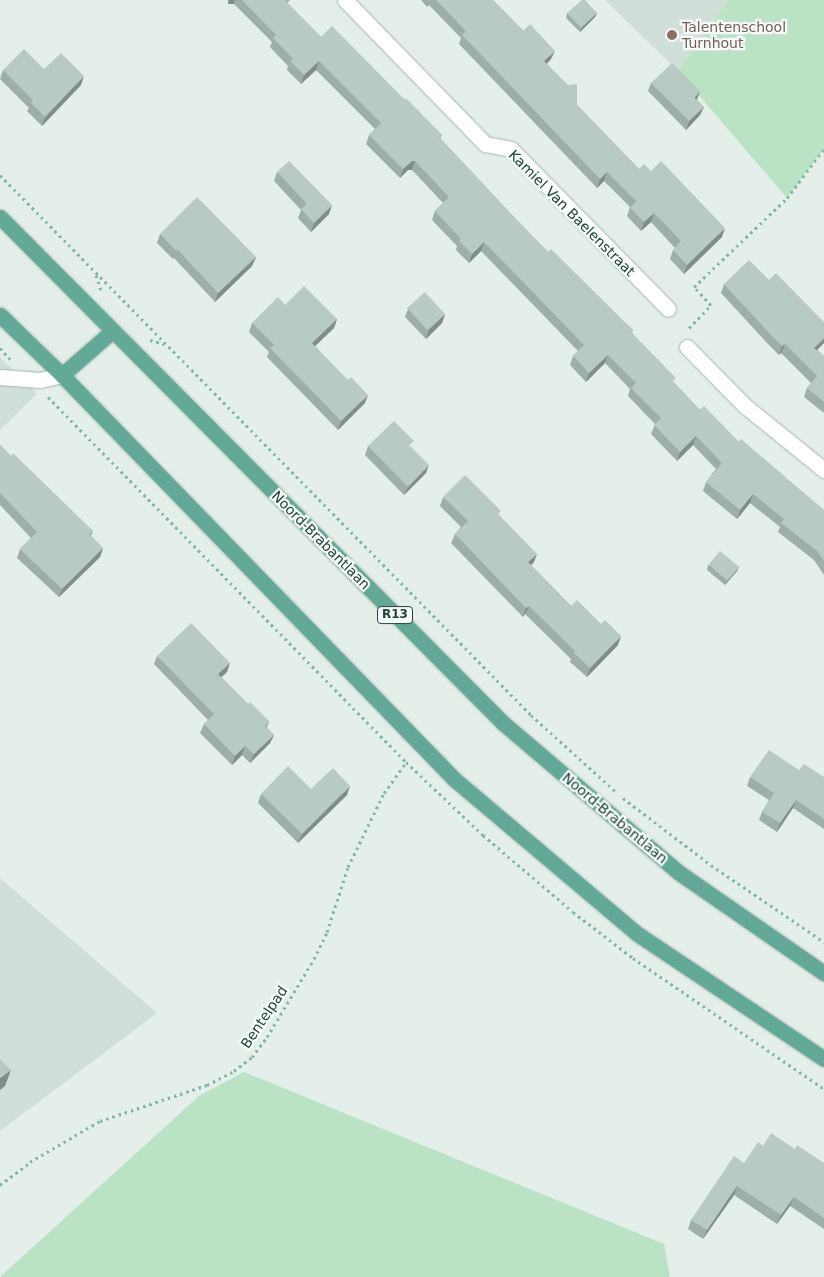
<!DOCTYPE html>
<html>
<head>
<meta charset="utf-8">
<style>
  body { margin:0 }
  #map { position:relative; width:824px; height:1277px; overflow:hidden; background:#e4efea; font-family:"DejaVu Sans",sans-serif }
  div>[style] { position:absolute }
  .built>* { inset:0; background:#d1dfd9 }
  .green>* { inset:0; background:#bae2c5 }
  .path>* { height:3px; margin-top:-1.5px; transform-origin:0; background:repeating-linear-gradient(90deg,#80b6a5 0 2.5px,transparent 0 6.5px) }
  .roads { filter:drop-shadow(0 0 1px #a6b8b2) drop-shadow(0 0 1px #a6b8b2) }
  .street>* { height:15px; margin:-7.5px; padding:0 7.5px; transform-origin:7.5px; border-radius:7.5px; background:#fff }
  .primary>* { height:15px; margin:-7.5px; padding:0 7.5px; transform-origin:7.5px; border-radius:7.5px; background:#63a997 }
  .wall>* { inset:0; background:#9eaea8 }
  .shaded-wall>* { inset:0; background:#818d88 }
  .building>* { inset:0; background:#b8cac3; transform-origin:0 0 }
  .dots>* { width:14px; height:14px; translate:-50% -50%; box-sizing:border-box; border:2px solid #f5fbf8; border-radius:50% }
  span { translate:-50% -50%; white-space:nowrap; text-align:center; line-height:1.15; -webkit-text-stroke:4.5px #f5fbf8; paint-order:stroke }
  .shield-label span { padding:1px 4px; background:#f5fbf8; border:1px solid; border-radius:4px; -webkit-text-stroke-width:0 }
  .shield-label { font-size:12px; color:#21433a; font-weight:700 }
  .education-label { font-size:14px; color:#785e54 }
  .left { translate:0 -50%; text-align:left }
  .street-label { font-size:14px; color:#21433a }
</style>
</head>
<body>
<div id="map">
  <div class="built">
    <i style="clip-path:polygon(605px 0,728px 0,678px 71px)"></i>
    <i style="clip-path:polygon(0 357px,37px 394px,0 430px)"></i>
    <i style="clip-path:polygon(0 878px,157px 1013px,0 1131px)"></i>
  </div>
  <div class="green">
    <i style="clip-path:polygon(728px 0,824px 0,824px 149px,787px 198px,678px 71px)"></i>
    <i style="clip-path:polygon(244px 1072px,664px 1244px,670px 1277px,0 1277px,199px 1096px)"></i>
  </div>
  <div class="path">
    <i style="left:0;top:175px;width:757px;rotate:45.48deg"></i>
    <i style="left:531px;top:715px;width:113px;rotate:42.1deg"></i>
    <i style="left:96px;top:275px;width:16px;rotate:72deg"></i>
    <i style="left:689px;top:328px;width:32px;rotate:-46deg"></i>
    <i style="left:711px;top:305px;width:25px;rotate:-133deg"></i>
    <i style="left:694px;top:287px;width:129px;rotate:-43.7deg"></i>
    <i style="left:787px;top:198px;width:61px;rotate:-52.9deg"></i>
    <i style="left:150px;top:340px;width:15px;rotate:16deg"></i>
    <i style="left:0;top:348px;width:15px;rotate:48deg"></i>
    <i style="left:48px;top:397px;width:511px;rotate:45.55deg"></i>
    <i style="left:406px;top:762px;width:106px;rotate:43.5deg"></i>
    <i style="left:483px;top:835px;width:118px;rotate:40.5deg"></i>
    <i style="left:573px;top:912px;width:76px;rotate:37.5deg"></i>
    <i style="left:633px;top:958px;width:232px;rotate:34.4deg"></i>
    <i style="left:623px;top:798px;width:111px;rotate:37.3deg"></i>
    <i style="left:711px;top:865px;width:137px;rotate:34.3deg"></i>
    <i style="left:0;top:1185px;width:38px;rotate:-37deg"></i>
    <i style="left:30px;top:1162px;width:81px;rotate:-30.4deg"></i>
    <i style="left:100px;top:1121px;width:113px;rotate:-18.6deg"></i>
    <i style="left:207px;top:1085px;width:30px;rotate:-27deg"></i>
    <i style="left:234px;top:1071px;width:23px;rotate:-38deg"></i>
    <i style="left:252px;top:1057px;width:25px;rotate:-53deg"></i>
    <i style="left:267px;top:1037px;width:91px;rotate:-58.9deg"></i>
    <i style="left:314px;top:959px;width:30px;rotate:-64deg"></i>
    <i style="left:327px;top:932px;width:68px;rotate:-72.1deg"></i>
    <i style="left:348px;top:867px;width:82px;rotate:-64.1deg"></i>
    <i style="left:384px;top:793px;width:39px;rotate:-54deg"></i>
  </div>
  <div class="roads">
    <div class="street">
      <i style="left:345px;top:0;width:201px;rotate:45.8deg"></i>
      <i style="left:485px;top:144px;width:26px;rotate:11deg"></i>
      <i style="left:511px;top:149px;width:224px;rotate:45.5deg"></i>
      <i style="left:687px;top:347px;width:83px;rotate:45.5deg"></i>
      <i style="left:745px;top:406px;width:102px;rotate:39deg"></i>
      <i style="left:0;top:377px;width:40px;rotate:4.3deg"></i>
      <i style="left:40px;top:380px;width:23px;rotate:-13deg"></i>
    </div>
    <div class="primary">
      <i style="left:0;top:217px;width:713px;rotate:45.17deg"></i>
      <i style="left:503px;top:723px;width:230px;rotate:40.4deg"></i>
      <i style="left:678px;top:872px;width:178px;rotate:34.7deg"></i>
      <i style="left:0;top:315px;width:86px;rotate:44.1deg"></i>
      <i style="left:62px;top:375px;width:563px;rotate:45.86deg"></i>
      <i style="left:454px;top:779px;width:238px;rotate:40.2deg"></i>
      <i style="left:636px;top:933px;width:226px;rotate:33.8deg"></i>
      <i style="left:62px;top:375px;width:67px;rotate:-41.3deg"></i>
    </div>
  </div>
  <div class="wall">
    <i style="clip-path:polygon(228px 0,290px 0,287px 3px,321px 37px,405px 100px,442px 135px,440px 138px,511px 214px,548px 252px,633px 330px,632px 333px,674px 383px,700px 410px,739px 442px,824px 510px,824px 575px,814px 560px,778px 532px,780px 527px,750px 503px,737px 519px,703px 491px,706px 482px,716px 469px,693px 445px,677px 461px,651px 434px,655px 424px,628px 396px,630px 389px,605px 363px,586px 382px,570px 365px,573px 356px,578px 351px,481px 251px,469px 263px,456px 250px,457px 246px,432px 220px,435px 211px,443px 203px,412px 170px,408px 170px,400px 178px,366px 144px,369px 135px,375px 129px,316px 70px,301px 84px,287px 70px,288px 66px,270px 47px,272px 42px,234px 4px,228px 4px)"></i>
    <i style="clip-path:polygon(421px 0,493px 0,551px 59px,547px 64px,577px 105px,639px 169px,651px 171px,722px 237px,684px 274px,670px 259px,673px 250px,675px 248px,651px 222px,641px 231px,627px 216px,630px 207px,604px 181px,597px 188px,459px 44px,461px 38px,429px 5px,427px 7px)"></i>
    <i style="clip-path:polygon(567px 13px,597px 13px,595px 17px,580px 32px,566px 18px)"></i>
    <i style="clip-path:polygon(44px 69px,81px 85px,42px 126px,27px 111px,29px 108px,0 79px,3px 70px)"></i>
    <i style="clip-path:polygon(651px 83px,697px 100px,704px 107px,700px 115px,686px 130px,648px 91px)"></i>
    <i style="clip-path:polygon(277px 172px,329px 214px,311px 232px,298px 218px,301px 210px,274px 181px)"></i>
    <i style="clip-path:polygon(160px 234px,256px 257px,252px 266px,215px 302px,174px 258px,173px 259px,157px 243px)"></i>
    <i style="clip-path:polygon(724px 284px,824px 343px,817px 350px,824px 356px,824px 413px,804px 397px,807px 388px,811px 383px,781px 353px,779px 355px,768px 344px,721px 293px)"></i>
    <i style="clip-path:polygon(285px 305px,337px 319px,334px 328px,315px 346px,365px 403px,338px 430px,267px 357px,269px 352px,249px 332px,252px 323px)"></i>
    <i style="clip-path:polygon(408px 309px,445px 314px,442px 323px,426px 339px,405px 317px)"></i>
    <i style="clip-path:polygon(0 445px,11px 456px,93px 531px,91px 536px,103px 548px,100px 557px,59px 597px,17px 558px,20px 549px,31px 538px,0 505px)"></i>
    <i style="clip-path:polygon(368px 446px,411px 447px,426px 473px,404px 495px,365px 455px)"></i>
    <i style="clip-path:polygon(443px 497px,499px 515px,534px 562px,531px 565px,571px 606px,618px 645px,587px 677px,570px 662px,571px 659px,525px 614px,523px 617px,451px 543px,455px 534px,461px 527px,440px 506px)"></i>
    <i style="clip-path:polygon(708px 565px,739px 567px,737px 571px,725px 585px,707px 570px)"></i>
    <i style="clip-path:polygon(157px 656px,230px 663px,227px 672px,221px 677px,248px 704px,269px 721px,267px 728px,274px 735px,270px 743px,250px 763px,242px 755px,232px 765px,200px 733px,204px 724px,208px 720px,154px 664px)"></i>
    <i style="clip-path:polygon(799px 770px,824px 777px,824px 829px,793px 808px,777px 832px,759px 820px,762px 812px,769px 800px,747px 786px,750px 777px)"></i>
    <i style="clip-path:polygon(311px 789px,347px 795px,298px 843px,258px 803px,261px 794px)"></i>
    <i style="clip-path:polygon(763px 1146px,795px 1149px,824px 1163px,824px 1229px,790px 1206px,777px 1224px,734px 1195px,703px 1239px,688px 1229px,691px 1220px)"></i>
  </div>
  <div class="shaded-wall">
    <i style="clip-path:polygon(229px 0,235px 0,234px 4px,228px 4px)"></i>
    <i style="clip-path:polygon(597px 13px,595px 17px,580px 32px,581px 28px)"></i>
    <i style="clip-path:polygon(555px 51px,551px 59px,541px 70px,544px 61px)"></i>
    <i style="clip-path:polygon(319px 61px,316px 70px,301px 84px,304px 75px)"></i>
    <i style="clip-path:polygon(84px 76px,81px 85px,42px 126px,45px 117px)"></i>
    <i style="clip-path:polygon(700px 91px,697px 100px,694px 98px)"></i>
    <i style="clip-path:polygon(704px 107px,700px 115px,686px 130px,689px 121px)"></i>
    <i style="clip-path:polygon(412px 161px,415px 161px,412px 170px,408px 170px,400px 178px,403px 169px)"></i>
    <i style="clip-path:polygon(607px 172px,604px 181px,597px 188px,600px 179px)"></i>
    <i style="clip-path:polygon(332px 205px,329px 214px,311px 232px,314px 223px)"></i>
    <i style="clip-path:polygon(654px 213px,651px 222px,641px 231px,644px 222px)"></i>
    <i style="clip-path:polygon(725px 228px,722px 237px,684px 274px,687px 265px)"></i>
    <i style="clip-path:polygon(484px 242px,481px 251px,469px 263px,472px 254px)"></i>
    <i style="clip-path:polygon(256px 257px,252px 266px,215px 302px,218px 293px)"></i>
    <i style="clip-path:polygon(445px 314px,442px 323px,426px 339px,429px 330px)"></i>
    <i style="clip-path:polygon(337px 319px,334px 328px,309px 352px,312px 343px)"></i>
    <i style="clip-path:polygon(824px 338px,824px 343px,810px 357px,814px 348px)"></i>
    <i style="clip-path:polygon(785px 344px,781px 353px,779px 355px,782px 346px)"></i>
    <i style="clip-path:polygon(608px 355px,605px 363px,586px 382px,589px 373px)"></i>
    <i style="clip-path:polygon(368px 395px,365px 403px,338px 430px,341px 421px)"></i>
    <i style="clip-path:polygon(696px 436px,693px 445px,677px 461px,680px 452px)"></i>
    <i style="clip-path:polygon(429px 465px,426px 473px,404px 495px,408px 487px)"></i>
    <i style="clip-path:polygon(753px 494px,750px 503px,737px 519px,740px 510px)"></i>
    <i style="clip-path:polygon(103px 548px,100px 557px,59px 597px,62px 589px)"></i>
    <i style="clip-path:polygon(537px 554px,534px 562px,525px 571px,528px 562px)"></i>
    <i style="clip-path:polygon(739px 567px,737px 571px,725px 585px,727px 581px)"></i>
    <i style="clip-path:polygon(529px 606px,525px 614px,523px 617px,526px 608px)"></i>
    <i style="clip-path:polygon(621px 636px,618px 645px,587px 677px,590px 668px)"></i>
    <i style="clip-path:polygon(230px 663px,227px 672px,215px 683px,218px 674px)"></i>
    <i style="clip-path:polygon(274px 735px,270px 743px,250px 763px,254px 754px)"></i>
    <i style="clip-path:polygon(245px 746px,242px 755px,232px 765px,235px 756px)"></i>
    <i style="clip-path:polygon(350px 786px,347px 795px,298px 843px,302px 834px)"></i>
    <i style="clip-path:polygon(796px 800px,793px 808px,777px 832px,780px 823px)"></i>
    <i style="clip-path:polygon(11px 1070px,5px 1086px,0 1090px,0 1078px)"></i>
    <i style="clip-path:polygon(737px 1186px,734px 1195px,703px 1239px,707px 1230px)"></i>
    <i style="clip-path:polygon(794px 1197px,790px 1206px,777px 1224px,781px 1215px)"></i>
  </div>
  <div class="building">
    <i style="clip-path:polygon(242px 0,285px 0,321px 37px,332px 26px,405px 100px,406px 98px,442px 135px,439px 137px,511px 214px,548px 252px,551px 249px,633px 330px,631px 332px,676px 378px,673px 381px,700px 410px,704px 406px,739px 442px,741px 439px,824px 510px,824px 561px,817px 551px,781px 523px,784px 519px,753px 494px,740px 510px,706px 482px,722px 463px,696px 436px,680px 452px,654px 425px,661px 418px,631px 388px,636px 383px,608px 355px,589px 373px,573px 356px,584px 345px,484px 242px,472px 254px,459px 241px,461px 239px,435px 211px,449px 197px,415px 161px,412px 161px,403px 169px,369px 135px,381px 123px,319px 61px,304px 75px,290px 61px,293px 59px,273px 38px,276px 35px)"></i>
    <i style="clip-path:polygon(436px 0,493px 0,523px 31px,530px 24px,555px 51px,544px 61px,568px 85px,577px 84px,577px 105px,639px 169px,644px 164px,651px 171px,661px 161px,725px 228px,687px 265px,673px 250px,681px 241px,654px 213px,644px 222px,630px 208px,636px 201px,607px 172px,600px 179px,462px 35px,466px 31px)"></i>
    <i style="clip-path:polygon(582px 0,585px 0,597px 13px,581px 28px,567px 13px)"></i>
    <i style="clip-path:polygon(24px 49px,44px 69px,61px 53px,84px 76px,45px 117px,31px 103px,33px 100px,3px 70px)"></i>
    <i style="clip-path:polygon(672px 63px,700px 91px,694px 98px,704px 107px,689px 121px,651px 83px)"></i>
    <i style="clip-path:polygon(289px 161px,332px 205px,314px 223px,301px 209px,307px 204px,277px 172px)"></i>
    <i style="clip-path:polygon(197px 197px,256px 257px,218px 293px,177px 249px,176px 251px,160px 234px)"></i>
    <i style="clip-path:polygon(749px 260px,769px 280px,776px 273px,824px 322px,824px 338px,814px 348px,824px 356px,824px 402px,807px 388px,817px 376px,785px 344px,782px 346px,771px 335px,724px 284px)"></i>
    <i style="clip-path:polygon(304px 286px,337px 319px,312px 343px,348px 380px,351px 377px,368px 395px,341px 421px,270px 348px,274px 345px,252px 323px,278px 297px,285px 305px)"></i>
    <i style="left:425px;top:292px;width:30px;height:24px;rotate:48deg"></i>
    <i style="clip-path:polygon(394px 421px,414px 441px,409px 445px,429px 465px,408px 487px,368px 446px)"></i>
    <i style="clip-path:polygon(0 445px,11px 456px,13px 453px,93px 531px,89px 534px,103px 548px,62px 589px,20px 549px,37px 532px,0 493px)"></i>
    <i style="clip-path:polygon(465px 475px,501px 511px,498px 514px,537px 554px,528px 562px,571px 606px,577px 600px,601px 624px,605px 620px,621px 636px,590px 668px,574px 653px,575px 651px,529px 606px,526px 608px,455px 534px,468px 521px,443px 497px)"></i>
    <i style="left:720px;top:551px;width:25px;height:18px;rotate:40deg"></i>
    <i style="clip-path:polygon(191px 623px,230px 663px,218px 674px,248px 704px,250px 702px,269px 721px,265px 726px,274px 735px,254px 754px,245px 746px,235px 756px,204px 724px,214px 714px,157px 656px)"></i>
    <i style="clip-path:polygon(769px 750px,799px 770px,804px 764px,824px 777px,824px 819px,796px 800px,780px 823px,762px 812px,774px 793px,750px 777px)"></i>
    <i style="clip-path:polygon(288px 766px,311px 789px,333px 768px,350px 786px,302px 834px,261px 794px)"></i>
    <i style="clip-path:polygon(0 1059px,11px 1070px,0 1078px)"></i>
    <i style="clip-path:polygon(771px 1133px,795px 1149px,797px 1145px,824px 1163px,824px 1218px,794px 1197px,781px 1215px,737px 1186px,707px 1230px,691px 1220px,734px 1156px,744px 1163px,758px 1142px,763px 1146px)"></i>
  </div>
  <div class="dots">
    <i style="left:672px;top:35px;background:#8d6e63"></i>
  </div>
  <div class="shield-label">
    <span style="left:395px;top:615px">R13</span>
  </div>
  <div class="education-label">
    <span class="left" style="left:682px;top:35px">Talentenschool<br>Turnhout</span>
  </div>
  <div class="street-label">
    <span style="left:572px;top:213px;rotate:45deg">Kamiel Van Baelenstraat</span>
    <span style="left:321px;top:540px;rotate:45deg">Noord-Brabantlaan</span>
    <span style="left:615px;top:818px;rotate:40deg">Noord-Brabantlaan</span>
    <span style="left:264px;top:1017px;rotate:-56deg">Bentelpad</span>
  </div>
</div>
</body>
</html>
